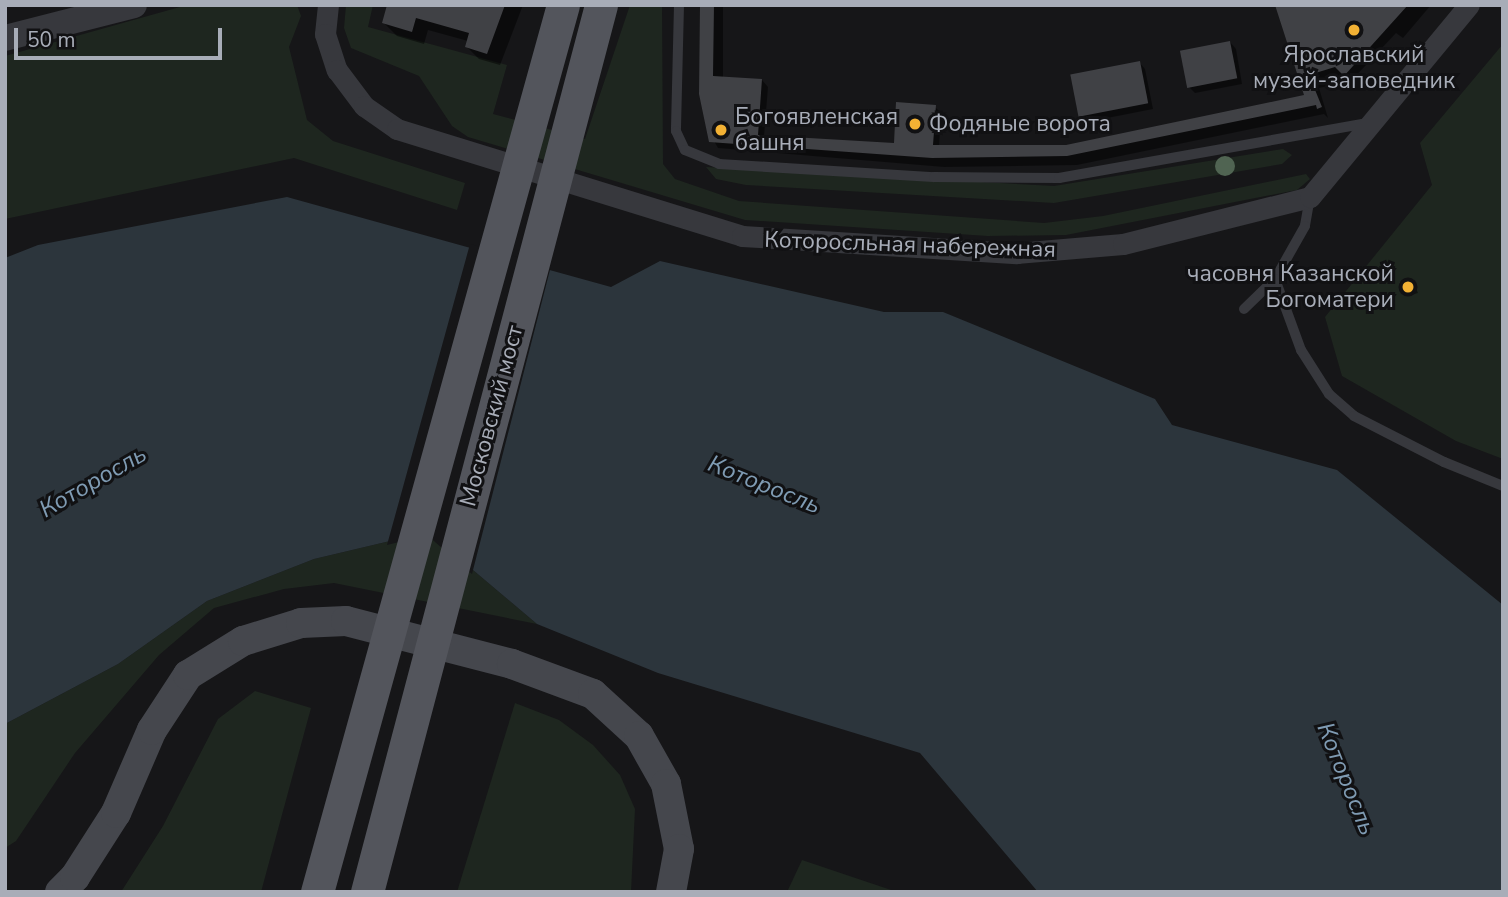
<!DOCTYPE html>
<html>
<head>
<meta charset="utf-8">
<style>
  body { margin:0 }
  #map { position:relative; width:1508px; height:897px; overflow:hidden; background:#161618; font-family:"Nunito Sans",sans-serif }
  div>[style] { position:absolute }
  .green>* { inset:0; background:#1e261f }
  .water>* { inset:0; background:#2c353c }
  .pier>* { inset:0; background:#161618 }
  .shadow>* { inset:0; background:#0007 }
  .building>* { inset:0; background:#404145; transform-origin:0 0 }
  .service>* { height:10px; margin:-5px; padding:0 5px; transform-origin:5px; border-radius:5px; background:#37383d }
  .minor>* { height:21px; margin:-10.5px; padding:0 10.5px; transform-origin:10.5px; border-radius:10.5px; background:#37383d }
  .tertiary>* { height:26px; margin:-13px; padding:0 13px; transform-origin:13px; border-radius:13px; background:#37383d }
  .secondary>* { height:30px; margin:-15px; padding:0 15px; transform-origin:15px; border-radius:15px; background:#45474d }
  .primary>* { height:33px; margin:-16.5px; padding:0 16.5px; transform-origin:16.5px; border-radius:16.5px; background:#53555c }
  .trees>* { width:20px; height:20px; margin:-10px; border-radius:50%; background:#506452 }
  .dots>* { width:19px; height:19px; translate:-50% -50%; box-sizing:border-box; border:4px solid #111113; border-radius:50% }
  span { translate:-50% -50%; white-space:nowrap; text-align:center; line-height:1.15; -webkit-text-stroke:6px #111113; paint-order:stroke }
  .poi-label { font-size:23px; color:#a8adb8 }
  .left { translate:0 -50%; text-align:left }
  .right { translate:-100% -50%; text-align:right }
  .street-label { font-size:23px; color:#a8adb8 }
  .water-label { font-size:24px; color:#7f9bb3; font-style:italic }
  .frame { position:absolute; inset:0; border:7px solid #a8adb8; pointer-events:none }
  .scale { position:absolute; left:14px; top:28px; width:208px; height:32px; box-sizing:border-box; border:4px solid #a8adb8; border-top:0; padding-left:9px; font-size:21px; line-height:24px; white-space:nowrap; color:#a8adb8; -webkit-text-stroke:5px #111113; paint-order:stroke }
</style>
</head>
<body>
<div id="map">
  <div class="green">
    <i style="clip-path:polygon(187px 5px,297px 5px,301px 16px,289px 47px,307px 120px,333px 141px,465px 183px,457px 210px,294px 158px,5px 219px,5px 56px)"></i>
    <i style="clip-path:polygon(346px 5px,373px 5px,368px 27px,507px 65px,493px 114px,585px 139px,630px 5px,662px 5px,663px 164px,675px 179px,739px 201px,1044px 223px,1103px 216px,1306px 174px,1310px 179px,1297px 190px,1066px 235px,988px 236px,745px 220px,468px 137px,452px 126px,419px 76px,351px 48px,344px 28px)"></i>
    <i style="clip-path:polygon(1503px 44px,1503px 459px,1456px 441px,1342px 376px,1325px 317px,1432px 185px,1420px 143px)"></i>
    <i style="clip-path:polygon(1283px 149px,1292px 155px,1282px 164px,1054px 203px,746px 185px,716px 179px,706px 167px,1054px 186px)"></i>
    <i style="clip-path:polygon(428px 532px,537px 624px,334px 583px,284px 589px,214px 608px,159px 655px,75px 753px,16px 841px,5px 848px,5px 724px,118px 664px,207px 601px,314px 559px)"></i>
    <i style="clip-path:polygon(255px 691px,311px 708px,261px 892px,121px 892px,163px 826px,218px 719px)"></i>
    <i style="clip-path:polygon(515px 703px,559px 720px,593px 745px,620px 775px,635px 809px,631px 892px,457px 892px)"></i>
    <i style="clip-path:polygon(802px 860px,897px 892px,787px 892px)"></i>
  </div>
  <div class="water">
    <i style="clip-path:polygon(287px 197px,611px 287px,660px 261px,884px 312px,943px 312px,1155px 399px,1172px 425px,1337px 470px,1503px 605px,1503px 892px,1038px 892px,920px 753px,658px 673px,537px 624px,428px 532px,314px 559px,207px 601px,118px 664px,5px 724px,5px 258px,38px 245px)"></i>
  </div>
  <div class="pier">
    <i style="clip-path:polygon(470px 244px,551px 266px,472px 574px,427px 535px,387px 545px)"></i>
  </div>
  <div class="shadow">
    <i style="clip-path:polygon(389px 5px,523px 5px,500px 65px,479px 59px,467px 47px,468px 41px,428px 30px,424px 44px,397px 36px,384px 23px)"></i>
    <i style="clip-path:polygon(701px 5px,723px 5px,723px 79px,762px 80px,768px 87px,764px 137px,895px 145px,935px 107px,941px 113px,939px 147px,1066px 146px,1306px 97px,1277px 5px,1431px 5px,1403px 38px,1396px 33px,1351px 81px,1319px 88px,1328px 118px,1324px 114px,1077px 165px,944px 167px,718px 148px,706px 127px,709px 123px)"></i>
    <i style="clip-path:polygon(1230px 42px,1236px 49px,1242px 84px,1195px 93px,1188px 86px)"></i>
    <i style="clip-path:polygon(1139px 62px,1145px 69px,1153px 109px,1087px 122px,1080px 116px)"></i>
    <i style="clip-path:polygon(1413px 281px,1418px 293px,1407px 296px,1404px 294px)"></i>
  </div>
  <div class="building">
    <i style="clip-path:polygon(387px 5px,505px 5px,487px 54px,465px 47px,469px 33px,416px 18px,412px 32px,382px 23px)"></i>
    <i style="clip-path:polygon(700px 5px,714px 5px,713px 76px,762px 79px,758px 135px,894px 143px,896px 102px,936px 105px,933px 145px,1066px 145px,1304px 95px,1275px 5px,1408px 5px,1344px 76px,1335px 67px,1309px 75px,1322px 107px,1317px 109px,1316px 105px,1067px 156px,932px 158px,709px 142px,699px 94px)"></i>
    <i style="left:1230px;top:41px;width:38px;height:51px;rotate:79deg"></i>
    <i style="left:1140px;top:61px;width:43px;height:71px;rotate:79deg"></i>
    <i style="left:1413px;top:279px;width:11px;height:14px;rotate:75deg"></i>
  </div>
  <div class="service">
    <i style="left:679px;top:5px;width:126px;rotate:91.4deg"></i>
    <i style="left:676px;top:131px;width:21px;rotate:65deg"></i>
    <i style="left:685px;top:150px;width:37px;rotate:22deg"></i>
    <i style="left:719px;top:164px;width:215px;rotate:3.5deg"></i>
    <i style="left:934px;top:177px;width:125px;rotate:0.5deg"></i>
    <i style="left:1059px;top:178px;width:315px;rotate:-10.1deg"></i>
    <i style="left:1310px;top:197px;width:29px;rotate:100deg"></i>
    <i style="left:1305px;top:226px;width:61px;rotate:119.5deg"></i>
    <i style="left:1275px;top:279px;width:76px;rotate:69.9deg"></i>
    <i style="left:1301px;top:350px;width:52px;rotate:57.5deg"></i>
    <i style="left:1329px;top:394px;width:33px;rotate:41deg"></i>
    <i style="left:1354px;top:416px;width:101px;rotate:27.1deg"></i>
    <i style="left:1444px;top:462px;width:64px;rotate:22.1deg"></i>
    <i style="left:1244px;top:309px;width:43px;rotate:-44.1deg"></i>
  </div>
  <div class="minor">
    <i style="left:328px;top:5px;width:29px;rotate:96deg"></i>
    <i style="left:325px;top:34px;width:38px;rotate:72deg"></i>
    <i style="left:337px;top:70px;width:45px;rotate:53.1deg"></i>
    <i style="left:364px;top:106px;width:40px;rotate:34.9deg"></i>
    <i style="left:397px;top:129px;width:361px;rotate:17.2deg"></i>
    <i style="left:742px;top:236px;width:275px;rotate:3.6deg"></i>
    <i style="left:1016px;top:253px;width:107px;rotate:-4.8deg"></i>
    <i style="left:1123px;top:244px;width:193px;rotate:-14.1deg"></i>
    <i style="left:1310px;top:197px;width:249px;rotate:-50.4deg"></i>
  </div>
  <div class="tertiary">
    <i style="left:5px;top:38px;width:133px;rotate:-14.3deg"></i>
  </div>
  <div class="secondary">
    <i style="left:60px;top:892px;width:21px;rotate:-45deg"></i>
    <i style="left:75px;top:877px;width:76px;rotate:-57.4deg"></i>
    <i style="left:116px;top:813px;width:90px;rotate:-66.6deg"></i>
    <i style="left:152px;top:730px;width:66px;rotate:-56.8deg"></i>
    <i style="left:188px;top:675px;width:65px;rotate:-31.7deg"></i>
    <i style="left:243px;top:641px;width:61px;rotate:-17.2deg"></i>
    <i style="left:301px;top:623px;width:45px;rotate:-2.5deg"></i>
    <i style="left:346px;top:621px;width:171px;rotate:14.5deg"></i>
    <i style="left:512px;top:664px;width:86px;rotate:20.3deg"></i>
    <i style="left:593px;top:694px;width:62px;rotate:42.4deg"></i>
    <i style="left:639px;top:736px;width:55px;rotate:60.6deg"></i>
    <i style="left:666px;top:784px;width:66px;rotate:78.7deg"></i>
    <i style="left:679px;top:849px;width:44px;rotate:100.5deg"></i>
  </div>
  <div class="primary">
    <i style="left:317px;top:892px;width:920px;rotate:-74.5deg"></i>
    <i style="left:367px;top:892px;width:917px;rotate:-75.22deg"></i>
  </div>
  <div class="trees">
    <i style="left:1225px;top:166px"></i>
  </div>
  <div class="dots">
    <i style="left:1354px;top:30px;background:#f2b134"></i>
    <i style="left:915px;top:124px;background:#f2b134"></i>
    <i style="left:721px;top:130px;background:#f2b134"></i>
    <i style="left:1408px;top:287px;background:#f2b134"></i>
  </div>
  <div class="poi-label">
    <span style="left:1354px;top:68px">Ярославский<br>музей-заповедник</span>
    <span class="left" style="left:735px;top:130px">Богоявленская<br>башня</span>
    <span class="left" style="left:929px;top:124px">Фодяные ворота</span>
    <span class="right" style="left:1394px;top:287px">часовня Казанской<br>Богоматери</span>
  </div>
  <div class="street-label">
    <span style="left:910px;top:245px;rotate:2deg">Которосльная набережная</span>
    <span style="left:492px;top:416px;rotate:-75deg">Московский мост</span>
  </div>
  <div class="water-label">
    <span style="left:93px;top:482px;rotate:-30deg">Которосль</span>
    <span style="left:764px;top:485px;rotate:22deg">Которосль</span>
    <span style="left:1346px;top:779px;rotate:68deg">Которосль</span>
  </div>
  <div class="frame"></div>
  <div class="scale">50 m</div>
</div>
</body>
</html>
